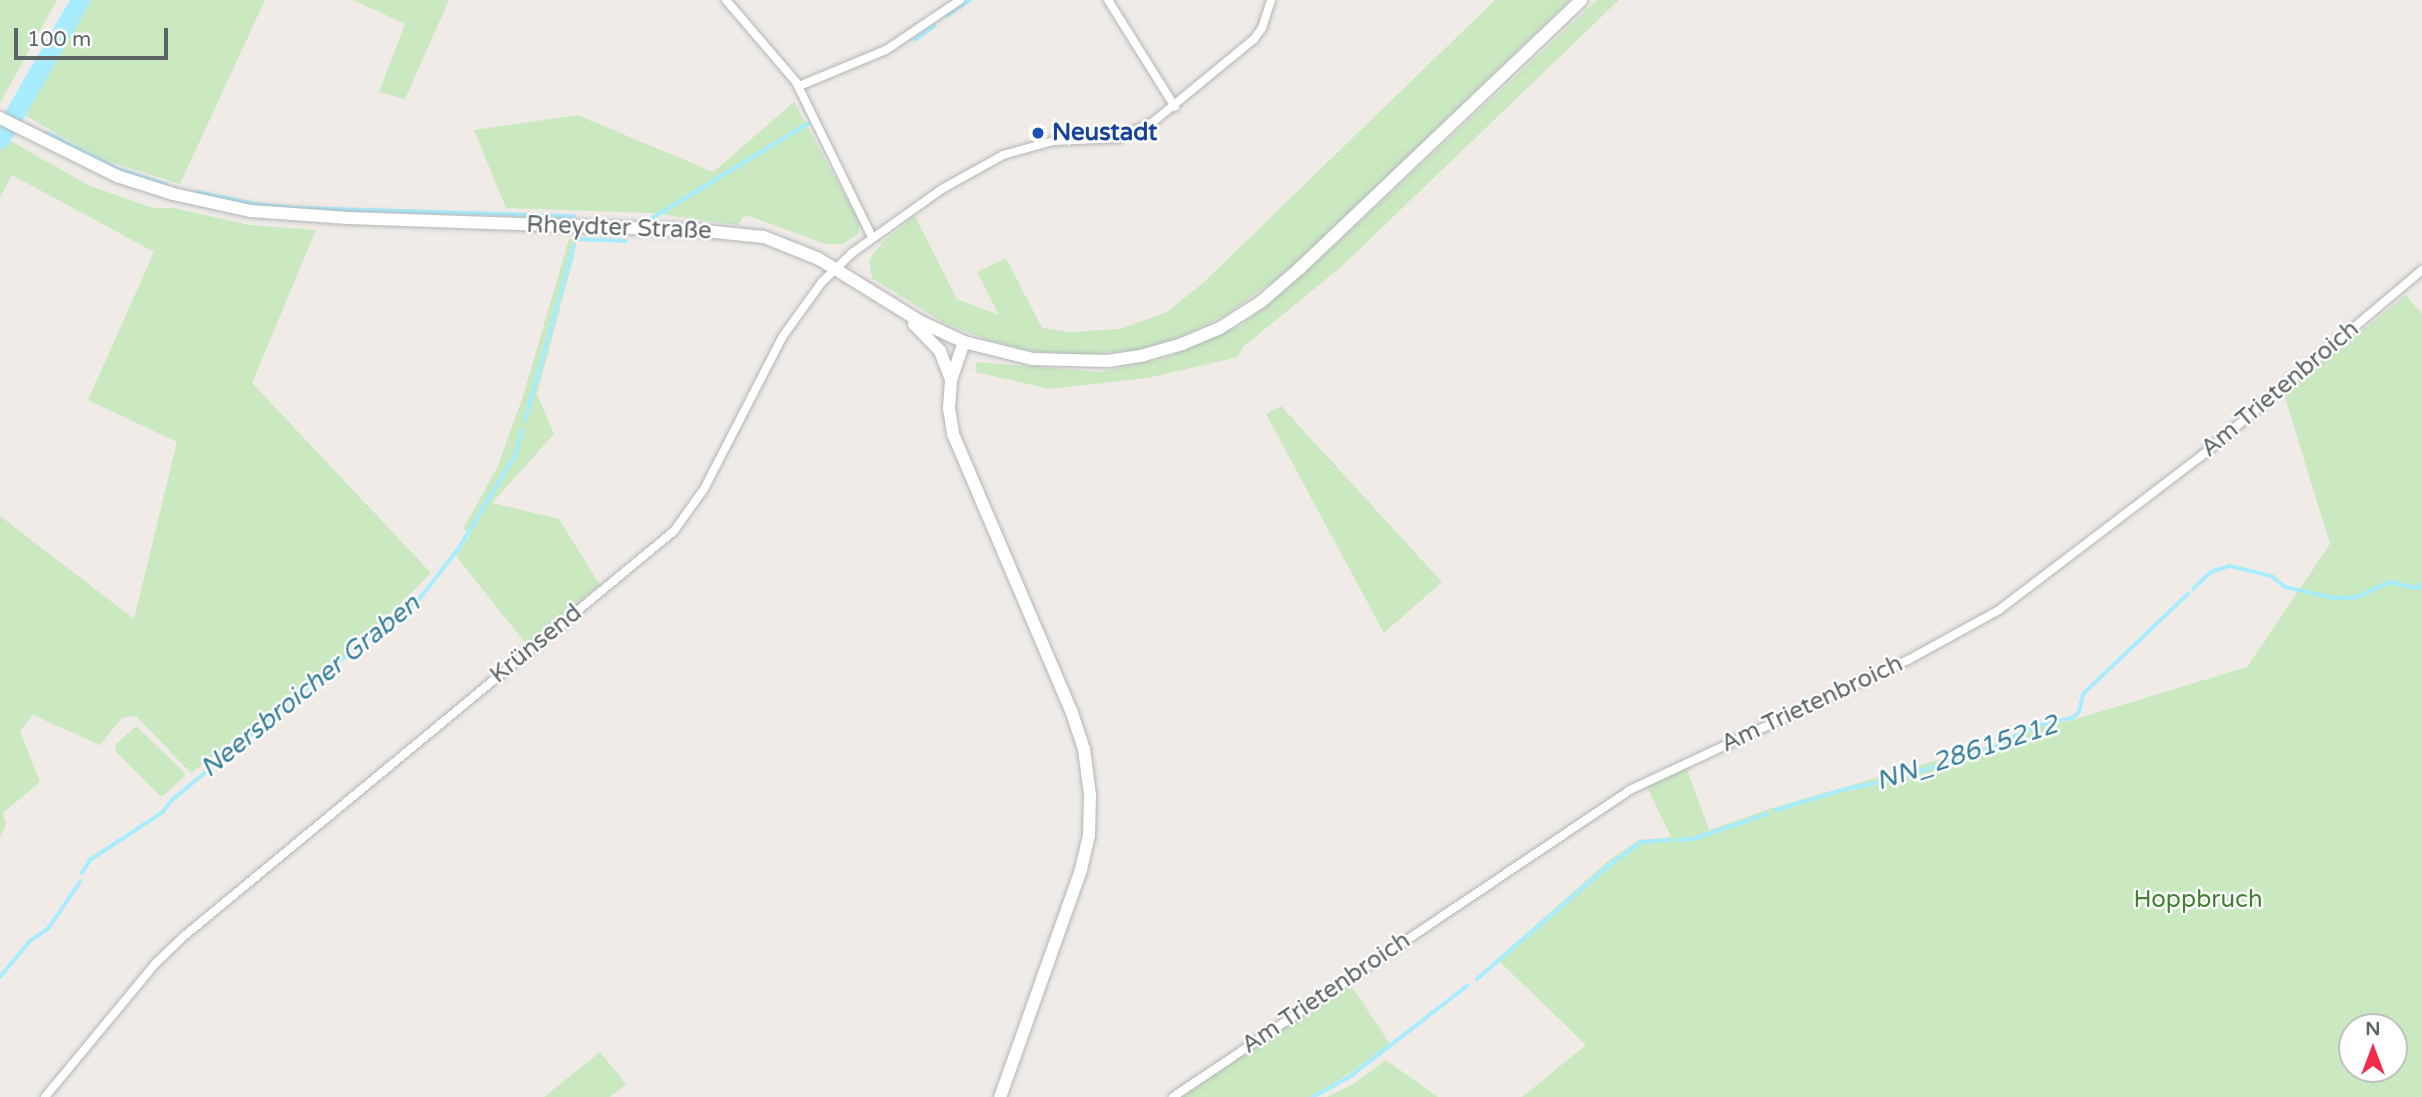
<!DOCTYPE html>
<html>
<head>
<meta charset="utf-8">
<style>
  body { margin:0 }
  #map { position:relative; width:2422px; height:1097px; overflow:hidden; background:#f0ebe6; font-family:"Varela Round",sans-serif }
  div>[style] { position:absolute }
  .green>* { inset:0; background:#cae9c1 }
  .stream>* { height:3.5px; margin:-1.75px; padding:0 1.75px; transform-origin:1.75px; border-radius:1.75px; background:#a7edff }
  .river>* { height:19px; margin:-9.5px; padding:0 9.5px; transform-origin:9.5px; border-radius:9.5px; background:#a7edff }
  .roads { filter:drop-shadow(0 0 2px #b1b6b9) drop-shadow(0 0 2px #b1b6b9) }
  .street>* { height:8px; margin:-4px; padding:0 4px; transform-origin:4px; border-radius:4px; background:#fff }
  .secondary>* { height:12px; margin:-6px; padding:0 6px; transform-origin:6px; border-radius:6px; background:#fff }
  .dots>* { width:19px; height:19px; translate:-50% -50%; box-sizing:border-box; border:4px solid #fff; border-radius:50% }
  span { translate:-50% -50%; white-space:nowrap; text-align:center; line-height:1.15; -webkit-text-stroke:5px #fff; paint-order:stroke }
  .transit-label { font-size:24px; color:#164399; font-weight:700 }
  .left { translate:0 -50%; text-align:left }
  .street-label { font-size:24px; color:#5d6467 }
  .park-label { font-size:24px; color:#3f8230 }
  .water-label { font-size:26px; color:#367e9b; font-style:italic }
  .north { position:absolute; left:2338px; top:1013px; width:70px; height:70px; box-sizing:border-box; background:#fff; border:2px solid #bec1c2; border-radius:50%; rotate:0deg; font-size:19px; font-weight:700; line-height:28px; text-align:center; color:#5d6467 }
  .north::after { content:''; display:block; margin:auto; width:24px; height:32px; background:#f12b49; clip-path:polygon(50% 0,100% 100%,50% 72%,0 100%) }
  .scale { position:absolute; left:14px; top:28px; width:154px; height:32px; box-sizing:border-box; border:4px solid #5d6467; border-top:0; padding-left:9px; font-size:21px; line-height:24px; white-space:nowrap; color:#5d6467; -webkit-text-stroke:5px #fff; paint-order:stroke }
</style>
</head>
<body>
<div id="map">
  <div class="green">
    <i style="clip-path:polygon(0 0,57px 0,0 103px)"></i>
    <i style="clip-path:polygon(85px 0,265px 0,180px 184px,101px 159px,21px 113px)"></i>
    <i style="clip-path:polygon(353px 0,449px 0,405px 99px,379px 92px,405px 24px)"></i>
    <i style="clip-path:polygon(1495px 0,1570px 0,1288px 271px,1227px 314px,1183px 336px,1140px 350px,1076px 355px,1041px 353px,988px 340px,944px 323px,872px 278px,869px 261px,873px 254px,885px 240px,915px 216px,957px 299px,999px 315px,977px 272px,1006px 258px,1042px 328px,1070px 332px,1120px 329px,1167px 312px,1203px 283px)"></i>
    <i style="clip-path:polygon(1597px 0,1619px 0,1341px 267px,1243px 347px,1238px 357px,1148px 378px,1050px 389px,975px 372px,977px 362px,1100px 372px,1163px 359px,1242px 325px,1332px 248px)"></i>
    <i style="clip-path:polygon(794px 102px,860px 223px,858px 234px,843px 244px,825px 244px,749px 216px,743px 217px,738px 225px,650px 213px,506px 208px,474px 130px,578px 115px,713px 172px)"></i>
    <i style="clip-path:polygon(0 135px,90px 186px,153px 208px,173px 208px,250px 225px,316px 230px,252px 383px,431px 573px,359px 645px,191px 773px,136px 716px,122px 718px,100px 745px,33px 715px,20px 731px,40px 782px,3px 813px,6px 825px,0 837px,0 516px,134px 619px,177px 442px,88px 400px,154px 252px,12px 175px,0 198px)"></i>
    <i style="clip-path:polygon(569px 239px,577px 239px,574px 256px,537px 394px,554px 434px,492px 503px,559px 519px,600px 585px,527px 645px,456px 556px,470px 535px,463px 529px,497px 468px,524px 393px)"></i>
    <i style="clip-path:polygon(evenodd,2406px 295px,2422px 314px,2422px 1097px,1522px 1097px,1586px 1045px,1497px 959px,1608px 861px,1639px 840px,1671px 837px,1647px 787px,1686px 767px,1709px 830px,1772px 808px,1997px 743px,2033px 725px,2066px 722px,2247px 667px,2330px 544px,2284px 394px,2406px 295px,2352px 1027px,2394px 1027px,2394px 1069px,2352px 1069px,2352px 1027px)"></i>
    <i style="clip-path:polygon(1281px 406px,1442px 582px,1384px 633px,1266px 414px)"></i>
    <i style="clip-path:polygon(136px 726px,184px 772px,185px 776px,163px 796px,160px 796px,115px 751px,116px 744px)"></i>
    <i style="clip-path:polygon(1350px 984px,1390px 1044px,1352px 1072px,1310px 1097px,1182px 1097px)"></i>
    <i style="clip-path:polygon(600px 1052px,626px 1084px,610px 1097px,544px 1097px)"></i>
    <i style="clip-path:polygon(1386px 1060px,1438px 1097px,1327px 1097px,1355px 1083px)"></i>
  </div>
  <div class="stream">
    <i style="left:947px;top:16px;width:28px;rotate:-35deg"></i>
    <i style="left:915px;top:40px;width:24px;rotate:-36deg"></i>
    <i style="left:48px;top:133px;width:79px;rotate:27.2deg"></i>
    <i style="left:118px;top:169px;width:50px;rotate:17.4deg"></i>
    <i style="left:197px;top:192px;width:60px;rotate:11.5deg"></i>
    <i style="left:256px;top:204px;width:41px;rotate:5.6deg"></i>
    <i style="left:297px;top:208px;width:277px;rotate:1.7deg"></i>
    <i style="left:651px;top:219px;width:185px;rotate:-31.3deg"></i>
    <i style="left:576px;top:239px;width:50px;rotate:2.3deg"></i>
    <i style="left:525px;top:421px;width:182px;rotate:-74.4deg"></i>
    <i style="left:2193px;top:589px;width:25px;rotate:-43deg"></i>
    <i style="left:2211px;top:572px;width:20px;rotate:-18deg"></i>
    <i style="left:2230px;top:566px;width:43px;rotate:13.4deg"></i>
    <i style="left:2272px;top:576px;width:17px;rotate:40deg"></i>
    <i style="left:2285px;top:587px;width:50px;rotate:12.7deg"></i>
    <i style="left:2334px;top:598px;width:23px;rotate:-2deg"></i>
    <i style="left:2357px;top:597px;width:36px;rotate:-24deg"></i>
    <i style="left:2390px;top:582px;width:28px;rotate:13deg"></i>
    <i style="left:2417px;top:588px;width:6px;rotate:-39deg"></i>
    <i style="left:1776px;top:810px;width:73px;rotate:-16.7deg"></i>
    <i style="left:1846px;top:789px;width:55px;rotate:-11.5deg"></i>
    <i style="left:1900px;top:778px;width:104px;rotate:-18.4deg"></i>
    <i style="left:1999px;top:745px;width:40px;rotate:-28deg"></i>
    <i style="left:2034px;top:726px;width:40px;rotate:-12deg"></i>
    <i style="left:2073px;top:718px;width:8px;rotate:-45deg"></i>
    <i style="left:2079px;top:712px;width:18px;rotate:-77deg"></i>
    <i style="left:2083px;top:694px;width:145px;rotate:-43.6deg"></i>
    <i style="left:1678px;top:840px;width:15px;rotate:-4deg"></i>
    <i style="left:1693px;top:839px;width:78px;rotate:-18.7deg"></i>
    <i style="left:82px;top:873px;width:15px;rotate:-58deg"></i>
    <i style="left:90px;top:860px;width:87px;rotate:-33.3deg"></i>
    <i style="left:163px;top:812px;width:14px;rotate:-54deg"></i>
    <i style="left:171px;top:801px;width:224px;rotate:-39.7deg"></i>
    <i style="left:343px;top:658px;width:98px;rotate:-37.9deg"></i>
    <i style="left:420px;top:598px;width:63px;rotate:-52deg"></i>
    <i style="left:459px;top:548px;width:108px;rotate:-58.7deg"></i>
    <i style="left:515px;top:456px;width:26px;rotate:-74deg"></i>
    <i style="left:0;top:977px;width:47px;rotate:-50.2deg"></i>
    <i style="left:30px;top:941px;width:22px;rotate:-34deg"></i>
    <i style="left:48px;top:929px;width:57px;rotate:-55.8deg"></i>
    <i style="left:1477px;top:979px;width:172px;rotate:-40.7deg"></i>
    <i style="left:1607px;top:867px;width:42px;rotate:-36.3deg"></i>
    <i style="left:1641px;top:842px;width:30px;rotate:-4deg"></i>
    <i style="left:1313px;top:1097px;width:43px;rotate:-28.9deg"></i>
    <i style="left:1351px;top:1076px;width:147px;rotate:-37.8deg"></i>
  </div>
  <div class="river">
    <i style="left:0;top:139px;width:160px;rotate:-60.1deg"></i>
  </div>
  <div class="roads">
    <div class="street">
      <i style="left:726px;top:0;width:108px;rotate:49.5deg"></i>
      <i style="left:796px;top:82px;width:173px;rotate:63.9deg"></i>
      <i style="left:1108px;top:0;width:126px;rotate:57.9deg"></i>
      <i style="left:799px;top:86px;width:94px;rotate:-22.5deg"></i>
      <i style="left:886px;top:50px;width:89px;rotate:-34deg"></i>
      <i style="left:45px;top:1097px;width:174px;rotate:-50.4deg"></i>
      <i style="left:156px;top:963px;width:37px;rotate:-44deg"></i>
      <i style="left:183px;top:937px;width:637px;rotate:-39.59deg"></i>
      <i style="left:674px;top:531px;width:52px;rotate:-54.5deg"></i>
      <i style="left:704px;top:489px;width:172px;rotate:-62.7deg"></i>
      <i style="left:783px;top:336px;width:67px;rotate:-54.2deg"></i>
      <i style="left:822px;top:282px;width:42px;rotate:-44deg"></i>
      <i style="left:852px;top:253px;width:110px;rotate:-35.4deg"></i>
      <i style="left:942px;top:189px;width:70px;rotate:-29.1deg"></i>
      <i style="left:1003px;top:155px;width:52px;rotate:-15.6deg"></i>
      <i style="left:1053px;top:141px;width:66px;rotate:-2.6deg"></i>
      <i style="left:1119px;top:138px;width:38px;rotate:-25deg"></i>
      <i style="left:1153px;top:122px;width:131px;rotate:-39.4deg"></i>
      <i style="left:1254px;top:39px;width:14px;rotate:-54deg"></i>
      <i style="left:1262px;top:28px;width:29px;rotate:-72deg"></i>
      <i style="left:1173px;top:1097px;width:551px;rotate:-33.89deg"></i>
      <i style="left:1630px;top:790px;width:307px;rotate:-25.1deg"></i>
      <i style="left:1908px;top:660px;width:104px;rotate:-28.8deg"></i>
      <i style="left:1999px;top:610px;width:253px;rotate:-37.3deg"></i>
      <i style="left:2200px;top:457px;width:290px;rotate:-40.1deg"></i>
    </div>
    <div class="secondary">
      <i style="left:0;top:118px;width:131px;rotate:26.4deg"></i>
      <i style="left:117px;top:176px;width:59px;rotate:17.8deg"></i>
      <i style="left:173px;top:194px;width:80px;rotate:12.3deg"></i>
      <i style="left:251px;top:211px;width:97px;rotate:4.1deg"></i>
      <i style="left:348px;top:218px;width:348px;rotate:2deg"></i>
      <i style="left:696px;top:230px;width:68px;rotate:5.9deg"></i>
      <i style="left:764px;top:237px;width:59px;rotate:21.8deg"></i>
      <i style="left:819px;top:259px;width:120px;rotate:31.7deg"></i>
      <i style="left:921px;top:322px;width:47px;rotate:24.9deg"></i>
      <i style="left:964px;top:342px;width:70px;rotate:14deg"></i>
      <i style="left:1032px;top:359px;width:76px;rotate:1.5deg"></i>
      <i style="left:1108px;top:361px;width:36px;rotate:-9deg"></i>
      <i style="left:1144px;top:355px;width:40px;rotate:-16deg"></i>
      <i style="left:1182px;top:344px;width:41px;rotate:-22.8deg"></i>
      <i style="left:1220px;top:328px;width:50px;rotate:-32.7deg"></i>
      <i style="left:1262px;top:301px;width:50px;rotate:-41deg"></i>
      <i style="left:1300px;top:268px;width:388px;rotate:-43.6deg"></i>
      <i style="left:914px;top:324px;width:37px;rotate:46deg"></i>
      <i style="left:940px;top:351px;width:31px;rotate:69deg"></i>
      <i style="left:964px;top:342px;width:40px;rotate:108.9deg"></i>
      <i style="left:951px;top:380px;width:28px;rotate:94deg"></i>
      <i style="left:949px;top:408px;width:26px;rotate:81deg"></i>
      <i style="left:953px;top:434px;width:300px;rotate:66.9deg"></i>
      <i style="left:1071px;top:710px;width:41px;rotate:71.6deg"></i>
      <i style="left:1084px;top:749px;width:46px;rotate:82.6deg"></i>
      <i style="left:1090px;top:795px;width:40px;rotate:91.4deg"></i>
      <i style="left:1089px;top:835px;width:36px;rotate:103deg"></i>
      <i style="left:1081px;top:870px;width:241px;rotate:109.6deg"></i>
    </div>
  </div>
  <div class="dots">
    <i style="left:1038px;top:133px;background:#1a4fb4"></i>
  </div>
  <div class="transit-label">
    <span class="left" style="left:1052px;top:133px">Neustadt</span>
  </div>
  <div class="street-label">
    <span style="left:619px;top:228px;rotate:2deg">Rheydter Straße</span>
    <span style="left:2280px;top:389px;rotate:-40deg">Am Trietenbroich</span>
    <span style="left:536px;top:644px;rotate:-39deg">Krünsend</span>
    <span style="left:1812px;top:704px;rotate:-25deg">Am Trietenbroich</span>
    <span style="left:1326px;top:993px;rotate:-34deg">Am Trietenbroich</span>
  </div>
  <div class="park-label">
    <span style="left:2198px;top:900px">Hoppbruch</span>
  </div>
  <div class="water-label">
    <span style="left:310px;top:686px;rotate:-39deg">Neersbroicher Graben</span>
    <span style="left:1967px;top:753px;rotate:-18deg">NN_28615212</span>
  </div>
  <div class="north">N</div>
  <div class="scale">100 m</div>
</div>
</body>
</html>
